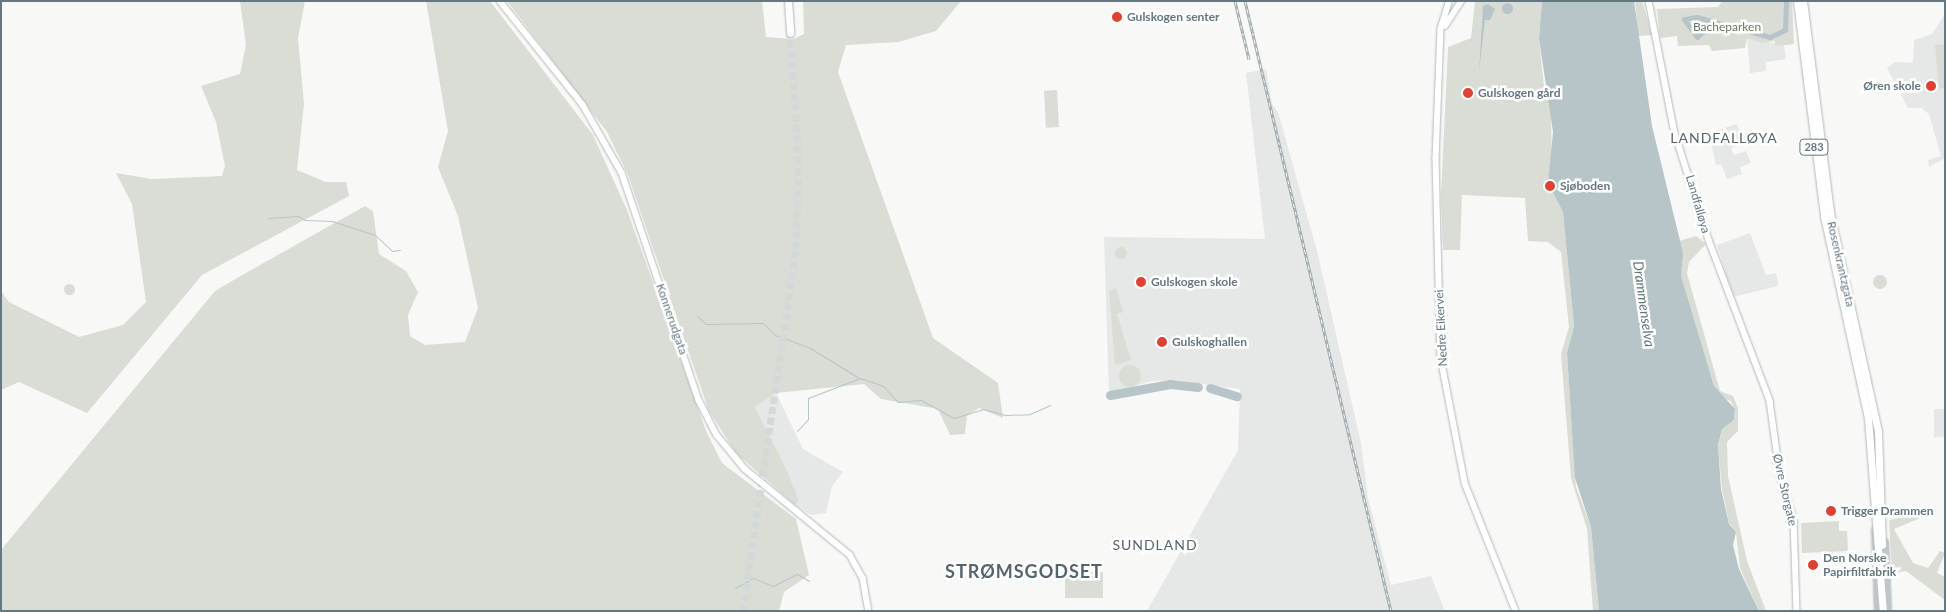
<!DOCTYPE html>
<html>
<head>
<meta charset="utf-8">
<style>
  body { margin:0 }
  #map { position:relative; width:1946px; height:612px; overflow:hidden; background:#f8f8f6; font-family:Lato,sans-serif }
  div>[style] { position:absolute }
  .built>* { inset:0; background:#e6e8e7; transform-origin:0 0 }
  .green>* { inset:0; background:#d9ddd5; transform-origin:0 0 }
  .round { border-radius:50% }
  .water>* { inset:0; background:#b7c5c8 }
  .stream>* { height:1px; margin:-0.5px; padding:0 0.5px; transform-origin:0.5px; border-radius:0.5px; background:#b7c5c8 }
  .canal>* { height:5px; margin:-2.5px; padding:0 2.5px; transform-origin:2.5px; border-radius:2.5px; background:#b7c5c8 }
  .river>* { height:9px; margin:-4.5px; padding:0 4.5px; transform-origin:4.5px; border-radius:4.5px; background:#b7c5c8 }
  .trunk-tunnel>* { height:7px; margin-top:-3.5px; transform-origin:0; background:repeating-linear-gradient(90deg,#d3d8d8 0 7px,transparent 0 10.5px) }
  .roads { filter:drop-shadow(0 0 1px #b2b9bc) drop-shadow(0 0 1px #b2b9bc) }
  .tertiary>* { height:5px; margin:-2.5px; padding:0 2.5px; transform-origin:2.5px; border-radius:2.5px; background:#bfc5c8 }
  .secondary>* { height:5.5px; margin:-2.75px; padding:0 2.75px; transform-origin:2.75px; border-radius:2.75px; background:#fff }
  .primary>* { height:7px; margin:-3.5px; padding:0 3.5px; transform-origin:3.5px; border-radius:3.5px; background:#fff }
  .trunk>* { height:7px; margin:-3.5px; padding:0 3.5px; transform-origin:3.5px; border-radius:3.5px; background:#fff }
  .rail>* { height:3px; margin-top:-1.5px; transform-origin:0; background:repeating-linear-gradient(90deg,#fff 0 4px,#9fa8ac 0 8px); box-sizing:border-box; border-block:1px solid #9fa8ac }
  .dots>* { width:14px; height:14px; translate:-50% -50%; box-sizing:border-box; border:2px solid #fff; border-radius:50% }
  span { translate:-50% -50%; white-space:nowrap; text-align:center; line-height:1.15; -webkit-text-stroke:5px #fff; paint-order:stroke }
  .shield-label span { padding:1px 4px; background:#fff; border:1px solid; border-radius:4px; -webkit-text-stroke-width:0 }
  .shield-label { font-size:11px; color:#647880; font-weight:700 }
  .poi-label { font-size:12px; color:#647880; font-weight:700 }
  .left { translate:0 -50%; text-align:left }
  .right { translate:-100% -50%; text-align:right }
  .park-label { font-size:12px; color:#6a7863 }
  .street-label { font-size:12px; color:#647880 }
  .neighbourhood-label { font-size:14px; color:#56656b; letter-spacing:1px }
  .water-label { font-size:14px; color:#5f767a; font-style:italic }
  .district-label { font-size:18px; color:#56656b; font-weight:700; letter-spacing:1px }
  .frame { position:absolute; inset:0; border:2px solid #647880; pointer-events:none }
</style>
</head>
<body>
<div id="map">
  <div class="built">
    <i style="clip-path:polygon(1945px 14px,1945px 158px,1929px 167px,1928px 160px,1941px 156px,1929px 114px,1921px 108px,1908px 108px,1887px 68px,1895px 62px,1913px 63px,1914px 40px,1932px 34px)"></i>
    <i style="clip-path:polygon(1747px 38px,1784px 45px,1786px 59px,1766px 62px,1766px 71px,1750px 73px)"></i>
    <i style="clip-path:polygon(1266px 69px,1272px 104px,1278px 112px,1317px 251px,1361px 443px,1368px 498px,1391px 585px,1431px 576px,1445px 611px,1147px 611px,1238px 450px,1240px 389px,1175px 380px,1153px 381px,1109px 393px,1104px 237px,1265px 239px,1246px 73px)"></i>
    <i style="clip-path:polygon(1737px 124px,1744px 143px,1731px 148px,1734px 155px,1746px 151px,1751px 163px,1740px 167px,1742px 174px,1727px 179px,1721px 164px,1716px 165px,1709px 133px)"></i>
    <i style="clip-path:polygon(1750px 233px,1766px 275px,1776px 273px,1778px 286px,1733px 297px,1717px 245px)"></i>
    <i style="clip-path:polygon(776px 393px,803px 449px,843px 472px,832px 486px,826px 513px,811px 515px,795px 505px,799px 500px,785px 466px,755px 407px)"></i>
    <i style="left:1934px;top:409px;width:11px;height:28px"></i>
  </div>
  <div class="green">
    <i style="clip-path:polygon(240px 1px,305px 1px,298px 38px,304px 104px,297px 170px,326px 182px,346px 182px,349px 196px,202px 275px,87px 413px,19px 382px,1px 390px,1px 291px,9px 302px,79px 337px,123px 325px,146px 302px,132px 204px,116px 173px,152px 179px,222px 176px,225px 166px,216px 122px,201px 86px,240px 74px,246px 45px)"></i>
    <i style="clip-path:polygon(426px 1px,490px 1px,593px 135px,627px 210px,706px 431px,722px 463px,796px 519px,809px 575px,784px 592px,779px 611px,1px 611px,1px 550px,215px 291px,244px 274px,365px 206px,373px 211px,379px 254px,406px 271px,418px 292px,408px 315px,410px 336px,425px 345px,465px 342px,478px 308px,458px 216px,438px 167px,448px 131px)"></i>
    <i style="clip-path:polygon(507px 1px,762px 1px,766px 37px,793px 39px,804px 34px,803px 1px,961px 1px,936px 31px,898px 42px,846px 45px,838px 72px,933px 338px,998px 383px,1003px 418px,979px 408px,967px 416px,965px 434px,950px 435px,938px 409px,881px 399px,864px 384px,776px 393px,755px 407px,785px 466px,799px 500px,795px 505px,736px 453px,709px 411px,628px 175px,607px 132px)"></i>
    <i style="clip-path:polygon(1475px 1px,1542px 1px,1539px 39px,1544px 87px,1551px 99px,1552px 190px,1563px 212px,1574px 326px,1567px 353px,1576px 487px,1591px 527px,1599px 611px,1593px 611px,1587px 529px,1571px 478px,1561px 354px,1569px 327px,1561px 252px,1548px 242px,1528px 241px,1525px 198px,1462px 195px,1460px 250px,1443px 250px,1441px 196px,1448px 47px,1471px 38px)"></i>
    <i style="clip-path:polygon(1635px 1px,1642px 1px,1652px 35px,1638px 36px)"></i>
    <i style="clip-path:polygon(1722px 1px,1792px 1px,1794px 44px,1775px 46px,1775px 41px,1761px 43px,1747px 38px,1745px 48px,1712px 51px,1709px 45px,1678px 46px,1677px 36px,1660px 38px,1657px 9px,1718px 7px)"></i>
    <i style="clip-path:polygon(1945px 44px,1945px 88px,1939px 89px,1935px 45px)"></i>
    <i style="left:1057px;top:90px;width:37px;height:13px;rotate:87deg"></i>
    <i style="clip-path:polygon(1696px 236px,1706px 244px,1689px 262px,1687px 273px,1720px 391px,1733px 396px,1738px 408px,1738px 431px,1727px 442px,1728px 476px,1747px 561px,1766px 611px,1759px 611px,1740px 568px,1736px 532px,1729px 523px,1722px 489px,1718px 446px,1722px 429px,1734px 420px,1735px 411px,1731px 401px,1721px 398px,1714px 386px,1680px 274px,1679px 241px)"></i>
    <i class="round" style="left:1115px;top:247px;width:12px;height:12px"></i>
    <i class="round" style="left:1873px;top:275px;width:14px;height:14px"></i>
    <i class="round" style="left:63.5px;top:283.5px;width:11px;height:11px"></i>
    <i style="clip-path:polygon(1116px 288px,1123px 312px,1117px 314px,1131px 360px,1115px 365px,1109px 291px)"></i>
    <i class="round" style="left:1119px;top:365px;width:22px;height:22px"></i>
    <i style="clip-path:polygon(1918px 515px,1918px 519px,1894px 529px,1913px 563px,1928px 568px,1940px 551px,1945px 553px,1937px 573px,1945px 577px,1945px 600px,1906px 571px,1892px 573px,1889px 520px)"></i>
    <i style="clip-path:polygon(1839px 521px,1839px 531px,1847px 531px,1848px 551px,1802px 553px,1801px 523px)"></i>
    <i style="left:1103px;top:572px;width:26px;height:38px;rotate:90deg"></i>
  </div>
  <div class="water">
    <i style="clip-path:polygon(1542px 1px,1634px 1px,1652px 126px,1683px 253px,1681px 276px,1714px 386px,1735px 409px,1734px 420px,1722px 429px,1718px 445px,1721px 489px,1729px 524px,1736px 532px,1733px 545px,1739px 569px,1759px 611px,1599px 611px,1591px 527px,1575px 478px,1567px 353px,1574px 326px,1563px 212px,1548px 183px,1553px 132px,1539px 39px)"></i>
    <i class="round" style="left:1501.5px;top:2.5px;width:11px;height:11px"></i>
    <i style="clip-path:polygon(1488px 4px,1495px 9px,1490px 20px,1485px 20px,1479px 72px,1483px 6px)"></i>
  </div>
  <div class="stream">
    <i style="left:268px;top:218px;width:30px;rotate:-4deg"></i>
    <i style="left:298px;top:216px;width:8px;rotate:30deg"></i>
    <i style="left:305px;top:220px;width:27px;rotate:2deg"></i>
    <i style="left:332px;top:221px;width:45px;rotate:18deg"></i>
    <i style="left:375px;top:235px;width:23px;rotate:43deg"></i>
    <i style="left:392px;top:251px;width:8px;rotate:-7deg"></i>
    <i style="left:697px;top:316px;width:12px;rotate:42deg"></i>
    <i style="left:706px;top:324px;width:57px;rotate:-1deg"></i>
    <i style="left:763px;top:323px;width:17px;rotate:45deg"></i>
    <i style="left:775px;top:335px;width:37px;rotate:20deg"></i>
    <i style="left:810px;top:348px;width:57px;rotate:31.5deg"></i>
    <i style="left:797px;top:431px;width:16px;rotate:-47deg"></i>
    <i style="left:808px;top:419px;width:21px;rotate:-90deg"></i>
    <i style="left:808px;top:398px;width:56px;rotate:-21deg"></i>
    <i style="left:860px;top:378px;width:24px;rotate:19deg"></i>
    <i style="left:883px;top:386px;width:22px;rotate:47deg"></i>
    <i style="left:898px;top:402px;width:23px;rotate:-5deg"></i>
    <i style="left:921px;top:400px;width:38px;rotate:29deg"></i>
    <i style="left:954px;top:418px;width:30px;rotate:-17deg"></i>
    <i style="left:983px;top:409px;width:24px;rotate:15deg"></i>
    <i style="left:1006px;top:415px;width:24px;rotate:-2deg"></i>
    <i style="left:1030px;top:414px;width:22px;rotate:-24deg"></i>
    <i style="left:735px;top:588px;width:21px;rotate:-29deg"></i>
    <i style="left:753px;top:578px;width:22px;rotate:22deg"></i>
    <i style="left:773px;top:586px;width:27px;rotate:-27deg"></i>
    <i style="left:797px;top:574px;width:14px;rotate:30deg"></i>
  </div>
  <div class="canal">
    <i style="left:1714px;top:23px;width:22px;rotate:141deg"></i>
    <i style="left:1697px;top:37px;width:22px;rotate:-126deg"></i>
    <i style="left:1684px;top:19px;width:13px;rotate:-9deg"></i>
    <i style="left:1697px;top:17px;width:76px;rotate:15.3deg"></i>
    <i style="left:1770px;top:37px;width:17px;rotate:-25deg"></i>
    <i style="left:1785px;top:30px;width:29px;rotate:-88deg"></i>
  </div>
  <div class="river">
    <i style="left:1210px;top:388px;width:28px;rotate:17deg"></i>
    <i style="left:1110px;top:395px;width:61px;rotate:-10.4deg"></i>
    <i style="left:1170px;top:384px;width:28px;rotate:6deg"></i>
  </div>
  <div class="trunk-tunnel">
    <i style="left:743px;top:611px;width:366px;rotate:-81.7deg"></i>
    <i style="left:796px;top:249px;width:86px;rotate:-88deg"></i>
    <i style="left:799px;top:163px;width:130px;rotate:-94deg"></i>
  </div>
  <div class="roads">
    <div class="tertiary">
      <i style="left:1874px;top:529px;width:82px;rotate:87.9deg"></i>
      <i style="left:1885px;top:541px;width:70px;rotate:87.5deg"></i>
    </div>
    <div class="secondary">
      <i style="left:500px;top:1px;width:133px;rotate:51.4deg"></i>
      <i style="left:583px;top:105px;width:78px;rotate:60.2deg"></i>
      <i style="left:622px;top:173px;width:240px;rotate:71.3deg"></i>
      <i style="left:699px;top:400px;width:39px;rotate:63deg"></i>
      <i style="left:717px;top:435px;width:44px;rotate:50.5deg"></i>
      <i style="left:745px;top:469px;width:136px;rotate:39.3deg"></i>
      <i style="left:850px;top:555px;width:26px;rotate:61deg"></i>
      <i style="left:863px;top:578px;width:34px;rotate:80deg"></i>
      <i style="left:1649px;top:1px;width:135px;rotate:78.9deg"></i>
      <i style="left:1675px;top:133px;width:112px;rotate:72.4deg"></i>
      <i style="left:1709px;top:240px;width:172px;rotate:69.2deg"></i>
      <i style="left:1770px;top:401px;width:74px;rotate:82.2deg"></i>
      <i style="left:1780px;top:474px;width:49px;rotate:73.4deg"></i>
      <i style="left:1794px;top:521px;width:90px;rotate:88.1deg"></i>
      <i style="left:1449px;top:3px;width:27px;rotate:107deg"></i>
      <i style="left:1441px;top:29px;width:129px;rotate:92.2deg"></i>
      <i style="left:1436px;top:158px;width:200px;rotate:88.6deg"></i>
      <i style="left:1441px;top:358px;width:127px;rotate:79.1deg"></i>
      <i style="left:1465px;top:483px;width:138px;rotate:68.3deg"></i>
      <i style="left:1445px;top:26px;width:30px;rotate:-57deg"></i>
    </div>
    <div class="primary">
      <i style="left:1797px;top:1px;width:217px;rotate:82.8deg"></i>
      <i style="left:1824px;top:216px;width:207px;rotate:77.7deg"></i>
      <i style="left:1868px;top:418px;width:194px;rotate:85.6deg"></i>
      <i style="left:1803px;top:1px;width:214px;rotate:82.7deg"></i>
      <i style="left:1830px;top:213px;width:224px;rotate:77.6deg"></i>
      <i style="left:1878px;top:432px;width:113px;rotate:88deg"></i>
    </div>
    <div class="trunk">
      <i style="left:788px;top:1px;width:32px;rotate:86deg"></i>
    </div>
  </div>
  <div class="rail">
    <i style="left:1235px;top:1px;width:60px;rotate:76.4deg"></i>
    <i style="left:1245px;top:1px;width:627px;rotate:76.54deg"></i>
  </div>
  <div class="dots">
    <i style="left:1117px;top:17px;background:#dd4131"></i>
    <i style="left:1931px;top:86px;background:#dd4131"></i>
    <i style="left:1468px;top:93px;background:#dd4131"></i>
    <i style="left:1550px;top:186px;background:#dd4131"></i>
    <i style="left:1141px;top:282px;background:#dd4131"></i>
    <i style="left:1162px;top:342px;background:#dd4131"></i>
    <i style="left:1831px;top:511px;background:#dd4131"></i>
    <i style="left:1813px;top:565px;background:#dd4131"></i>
  </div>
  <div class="shield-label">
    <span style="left:1814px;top:147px">283</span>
  </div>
  <div class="poi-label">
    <span class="left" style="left:1127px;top:17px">Gulskogen senter</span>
    <span class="right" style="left:1921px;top:86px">Øren skole</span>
    <span class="left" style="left:1478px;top:93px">Gulskogen gård</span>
    <span class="left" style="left:1560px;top:186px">Sjøboden</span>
    <span class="left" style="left:1151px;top:282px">Gulskogen skole</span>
    <span class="left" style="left:1172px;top:342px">Gulskoghallen</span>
    <span class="left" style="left:1841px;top:511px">Trigger Drammen</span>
    <span class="left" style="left:1823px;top:565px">Den Norske<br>Papirfiltfabrik</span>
  </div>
  <div class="park-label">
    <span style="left:1727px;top:27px">Bacheparken</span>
  </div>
  <div class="street-label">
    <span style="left:1698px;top:204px;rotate:74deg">Landfalløya</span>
    <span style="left:1841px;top:264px;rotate:77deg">Rosenkrantzgata</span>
    <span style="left:672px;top:319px;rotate:71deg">Konnerudgata</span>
    <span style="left:1441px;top:328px;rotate:-93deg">Nedre Eikervei</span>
    <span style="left:1785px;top:490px;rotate:77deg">Øvre Storgate</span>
  </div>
  <div class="neighbourhood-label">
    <span style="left:1724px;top:138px">LANDFALLØYA</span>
    <span style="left:1155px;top:545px">SUNDLAND</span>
  </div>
  <div class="water-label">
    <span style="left:1644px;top:304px;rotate:82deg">Drammenselva</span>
  </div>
  <div class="district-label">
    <span style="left:1024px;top:571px">STRØMSGODSET</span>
  </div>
  <div class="frame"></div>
</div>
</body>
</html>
